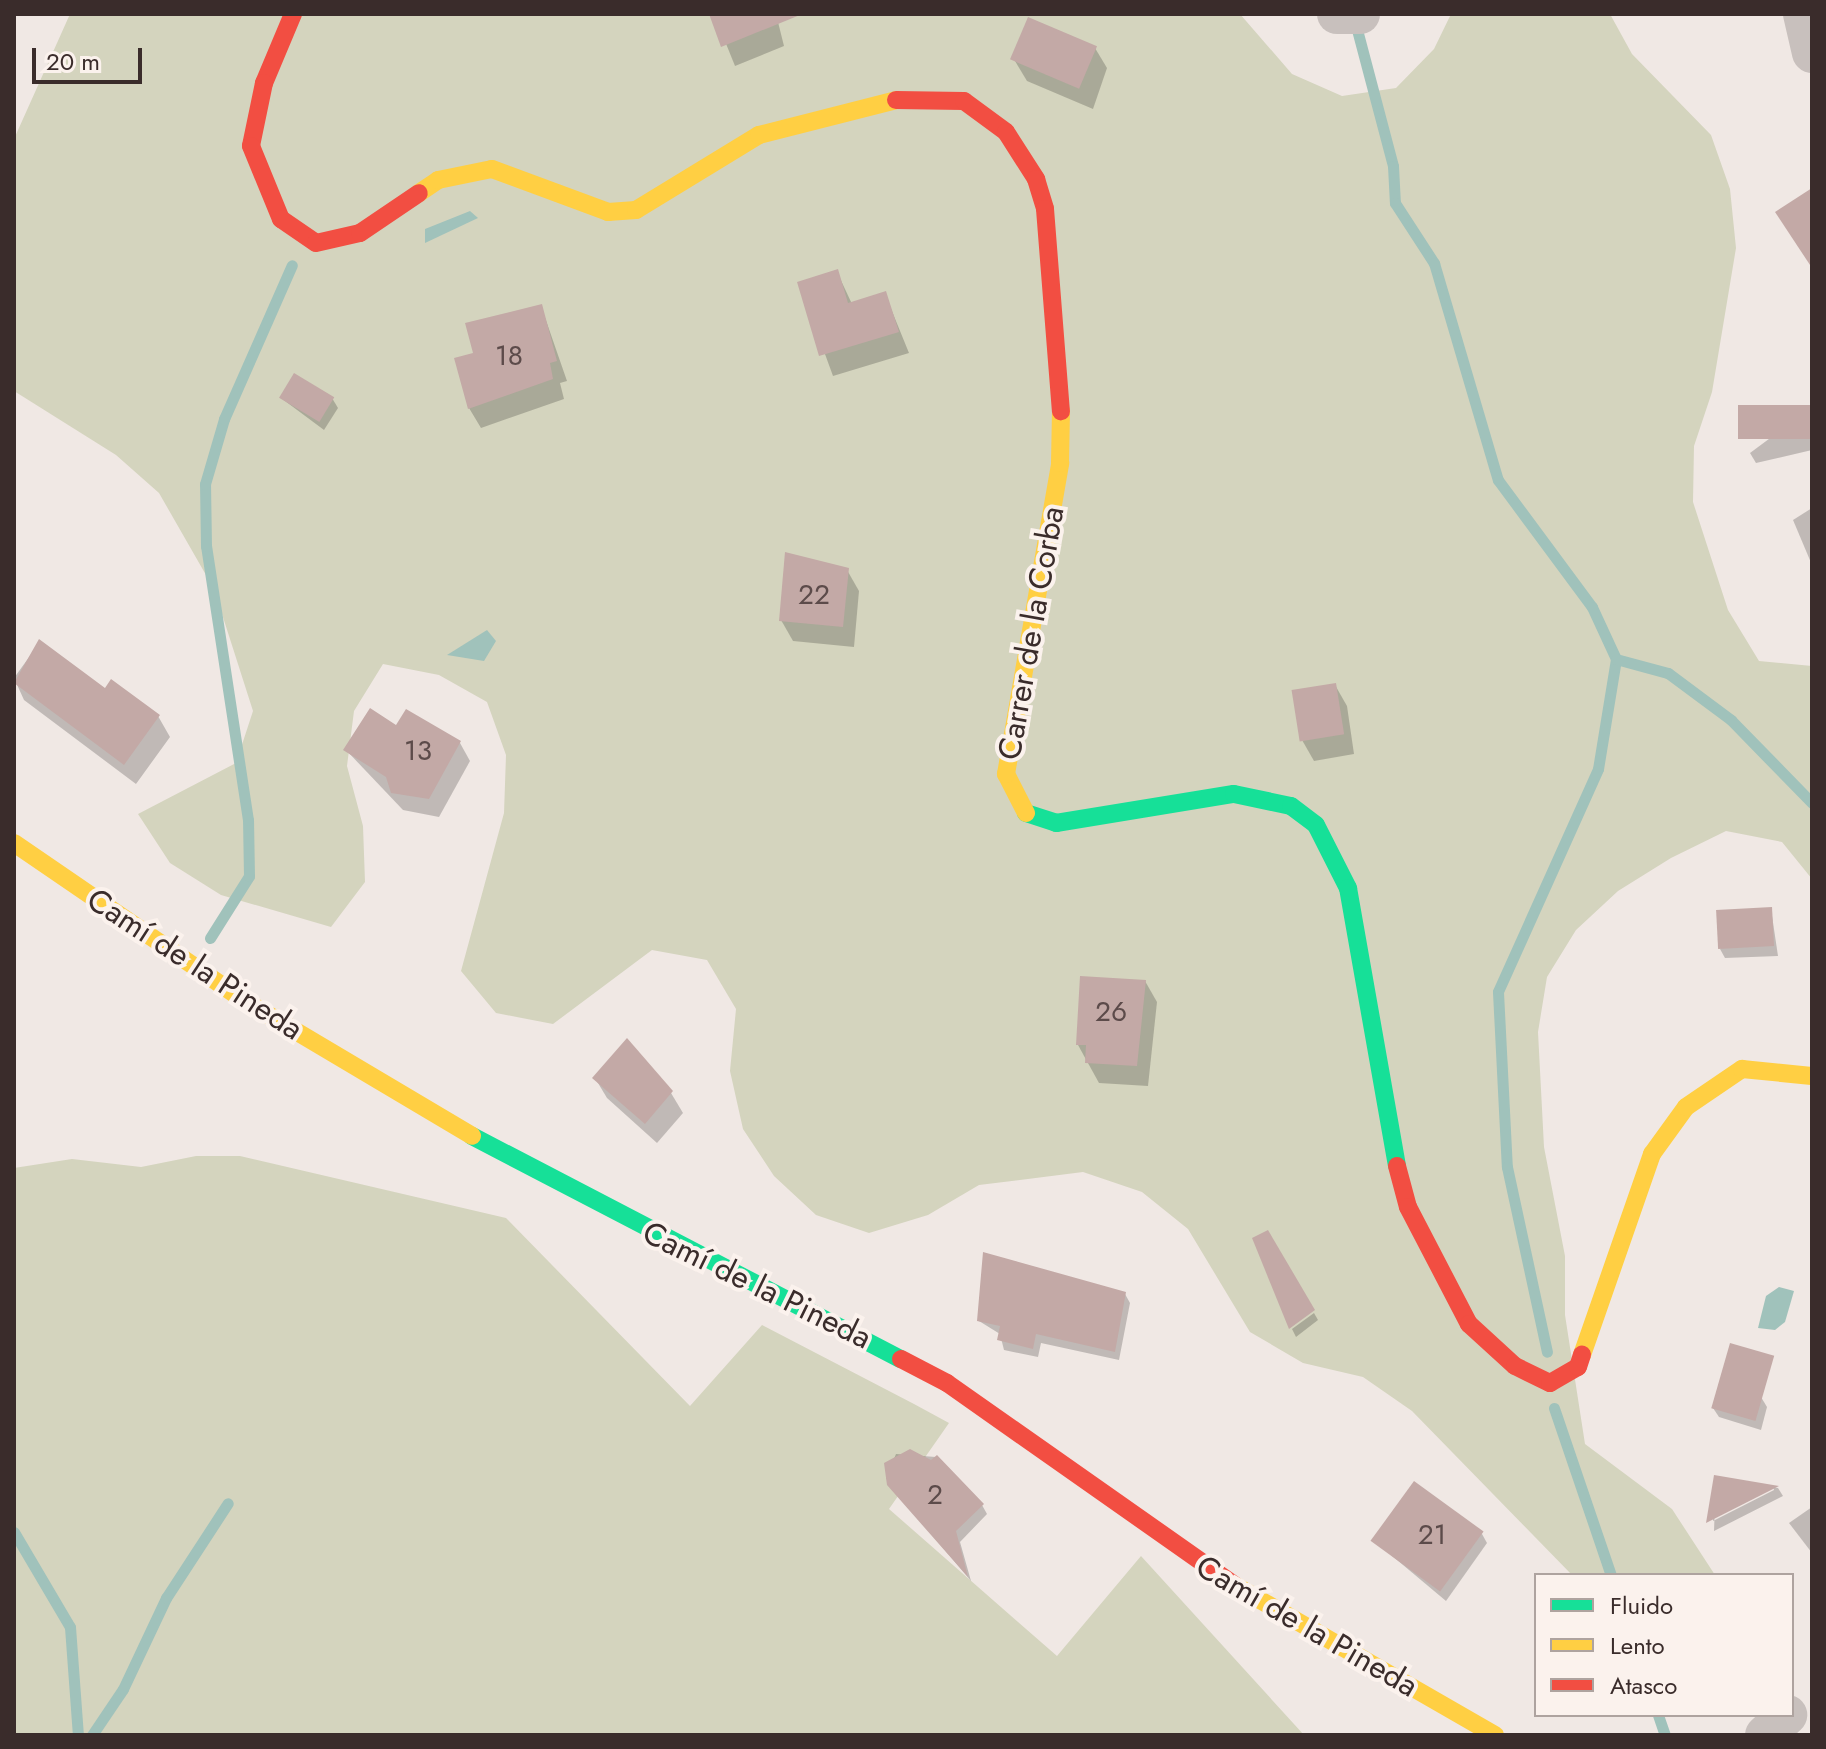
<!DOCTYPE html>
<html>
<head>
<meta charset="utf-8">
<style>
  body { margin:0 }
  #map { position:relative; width:1826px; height:1749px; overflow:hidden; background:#f0e8e4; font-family:Jost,sans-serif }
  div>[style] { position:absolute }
  .green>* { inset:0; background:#d4d4be }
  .water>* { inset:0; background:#a0c2bb }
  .shadow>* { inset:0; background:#0003 }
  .stream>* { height:11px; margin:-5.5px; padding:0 5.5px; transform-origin:5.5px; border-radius:5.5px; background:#a0c2bb }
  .building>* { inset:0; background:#c3a9a6; transform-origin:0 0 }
  .street>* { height:40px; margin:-20px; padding:0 20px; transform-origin:20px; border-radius:20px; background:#c8c0bd }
  .fast>* { height:18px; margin:-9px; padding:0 9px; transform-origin:9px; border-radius:9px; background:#16e098 }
  .slow>* { height:18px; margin:-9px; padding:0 9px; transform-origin:9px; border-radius:9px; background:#ffcf43 }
  .jam>* { height:18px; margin:-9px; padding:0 9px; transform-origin:9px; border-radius:9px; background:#f24e42 }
  span { translate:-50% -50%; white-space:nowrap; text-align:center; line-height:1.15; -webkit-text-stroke:8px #fbf2ed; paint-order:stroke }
  .number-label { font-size:28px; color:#5c4b4a }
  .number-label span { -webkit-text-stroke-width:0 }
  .street-label { font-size:32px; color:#3a2c2b }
  .frame { position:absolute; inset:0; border:16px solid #3a2c2b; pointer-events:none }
  .legend { position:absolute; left:1534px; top:1573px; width:260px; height:144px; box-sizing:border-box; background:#fbf2ed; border:2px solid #aea39f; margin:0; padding:10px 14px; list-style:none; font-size:24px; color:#3a2c2b }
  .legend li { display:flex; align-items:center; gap:16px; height:40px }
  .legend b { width:40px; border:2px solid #aea39f }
  .scale { position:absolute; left:32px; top:48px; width:110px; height:36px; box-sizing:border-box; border:4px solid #3a2c2b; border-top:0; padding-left:10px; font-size:24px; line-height:28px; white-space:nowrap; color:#3a2c2b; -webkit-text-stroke:6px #fbf2ed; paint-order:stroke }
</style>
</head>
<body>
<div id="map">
  <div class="green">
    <i style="clip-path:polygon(70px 14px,1240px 14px,1292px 74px,1342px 96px,1396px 88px,1434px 49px,1451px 14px,1610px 14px,1632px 54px,1711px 135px,1730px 189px,1736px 248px,1712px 392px,1694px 446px,1693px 502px,1728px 610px,1759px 661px,1812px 666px,1812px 879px,1782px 842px,1726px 831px,1671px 858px,1618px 891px,1576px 930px,1547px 977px,1538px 1032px,1544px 1147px,1565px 1256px,1565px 1315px,1585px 1444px,1672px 1509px,1715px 1575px,1572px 1575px,1412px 1411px,1363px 1377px,1303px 1363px,1250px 1332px,1188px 1229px,1142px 1192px,1083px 1172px,979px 1185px,928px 1215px,869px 1233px,816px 1215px,774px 1176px,743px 1129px,730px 1071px,736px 1009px,707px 960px,652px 950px,553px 1024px,496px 1013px,461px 971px,504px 813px,506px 755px,487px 702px,439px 675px,383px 664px,354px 711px,347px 766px,363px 826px,365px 882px,331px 927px,221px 895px,170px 863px,138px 814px,236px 763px,253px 711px,214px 589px,159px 493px,116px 455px,14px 391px,14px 139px)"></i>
    <i style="clip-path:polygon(196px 1156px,240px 1156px,506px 1218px,690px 1406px,762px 1325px,914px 1404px,949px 1423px,889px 1509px,1057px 1656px,1141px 1556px,1304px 1735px,14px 1735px,14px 1168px,72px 1159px,141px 1167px)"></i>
  </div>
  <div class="water">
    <i style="clip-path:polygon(470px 211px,478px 218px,425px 243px,425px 229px)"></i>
    <i style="clip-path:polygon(487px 630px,496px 641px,484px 661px,447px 655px)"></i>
    <i style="clip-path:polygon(1779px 1287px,1794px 1291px,1785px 1322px,1775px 1330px,1758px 1328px,1766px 1296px)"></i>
  </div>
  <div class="shadow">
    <i style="clip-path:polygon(714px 14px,776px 14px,784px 46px,735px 66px)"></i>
    <i style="clip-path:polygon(1029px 20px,1095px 48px,1107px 68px,1093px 109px,1027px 81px,1015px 61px)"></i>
    <i style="clip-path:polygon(837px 272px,852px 304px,885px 294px,909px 353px,833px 376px,799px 283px)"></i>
    <i style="clip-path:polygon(541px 306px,567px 381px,560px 383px,564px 399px,481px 428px,469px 408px,475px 355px)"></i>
    <i style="clip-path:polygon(281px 398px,332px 398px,338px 408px,324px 430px)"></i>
    <i style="clip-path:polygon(1812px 407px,1812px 450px,1756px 463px,1750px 453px)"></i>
    <i style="clip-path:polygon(1812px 508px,1812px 565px,1793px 520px)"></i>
    <i style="clip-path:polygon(787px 554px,847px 570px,859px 591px,854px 647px,793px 641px,781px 620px)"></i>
    <i style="clip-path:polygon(40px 642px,105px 691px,158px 716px,170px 737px,136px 784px,24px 700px,14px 678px)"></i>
    <i style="clip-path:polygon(1335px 685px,1347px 706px,1354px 754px,1314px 761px,1302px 740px)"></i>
    <i style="clip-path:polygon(397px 728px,460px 743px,470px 761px,439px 817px,403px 810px,346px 750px)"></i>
    <i style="clip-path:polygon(1771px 909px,1778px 956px,1725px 958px,1720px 949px)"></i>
    <i style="clip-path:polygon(1145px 981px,1157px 1002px,1148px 1086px,1099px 1083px,1078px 1045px)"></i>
    <i style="clip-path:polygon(595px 1078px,671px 1093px,683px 1113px,657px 1143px,607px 1098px)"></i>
    <i style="clip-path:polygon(1125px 1294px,1130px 1303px,1119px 1360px,1041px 1343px,1038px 1357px,1004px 1350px,1000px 1334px,979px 1321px)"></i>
    <i style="clip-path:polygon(1314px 1313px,1318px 1320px,1296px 1337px,1292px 1329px)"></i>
    <i style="clip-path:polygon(1761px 1397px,1767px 1407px,1761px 1430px,1719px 1417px,1713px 1408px)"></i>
    <i style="clip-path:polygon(896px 1454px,936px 1457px,982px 1505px,987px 1514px,960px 1542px,971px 1581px,892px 1488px,886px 1478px)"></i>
    <i style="clip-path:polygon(evenodd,1716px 1477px,1778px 1488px,1783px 1496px,1714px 1531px,1716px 1477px,1773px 1487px,1774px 1490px,1713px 1521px,1713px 1517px,1773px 1487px)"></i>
    <i style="clip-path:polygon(1812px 1507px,1812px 1553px,1789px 1523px)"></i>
    <i style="clip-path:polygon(1482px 1534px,1487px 1543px,1446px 1601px,1378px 1544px)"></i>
  </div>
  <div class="stream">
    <i style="left:1355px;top:22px;width:149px;rotate:75.2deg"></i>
    <i style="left:1393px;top:166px;width:37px;rotate:87deg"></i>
    <i style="left:1395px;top:203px;width:72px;rotate:57deg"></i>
    <i style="left:1434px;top:263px;width:226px;rotate:73.6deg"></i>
    <i style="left:1498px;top:480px;width:158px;rotate:53.5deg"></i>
    <i style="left:1592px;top:607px;width:57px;rotate:65.2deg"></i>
    <i style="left:1616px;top:659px;width:111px;rotate:99.3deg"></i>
    <i style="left:1598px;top:769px;width:244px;rotate:114.2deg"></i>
    <i style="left:1498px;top:992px;width:175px;rotate:87.1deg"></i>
    <i style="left:1507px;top:1167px;width:189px;rotate:77.8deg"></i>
    <i style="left:1616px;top:659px;width:54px;rotate:15.1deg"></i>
    <i style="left:1668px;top:673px;width:79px;rotate:36.7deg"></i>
    <i style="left:1731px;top:720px;width:116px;rotate:45.7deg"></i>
    <i style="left:210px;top:938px;width:73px;rotate:-57.8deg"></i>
    <i style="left:249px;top:876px;width:56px;rotate:-91deg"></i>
    <i style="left:248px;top:820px;width:277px;rotate:-98.7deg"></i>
    <i style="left:206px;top:546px;width:62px;rotate:-90.9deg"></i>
    <i style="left:205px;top:484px;width:68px;rotate:-73.7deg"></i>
    <i style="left:224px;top:419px;width:168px;rotate:-66.2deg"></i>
    <i style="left:1554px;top:1408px;width:176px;rotate:71.2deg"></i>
    <i style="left:14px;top:1532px;width:110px;rotate:59.5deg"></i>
    <i style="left:70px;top:1627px;width:108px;rotate:85.8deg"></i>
    <i style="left:1658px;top:1715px;width:21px;rotate:71deg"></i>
    <i style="left:92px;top:1735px;width:55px;rotate:-56deg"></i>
    <i style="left:123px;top:1689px;width:101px;rotate:-64.7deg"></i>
    <i style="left:166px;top:1598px;width:113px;rotate:-56.9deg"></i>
  </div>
  <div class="building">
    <i style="clip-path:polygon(709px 14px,800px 14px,800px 15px,721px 47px)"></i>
    <i style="left:1028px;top:17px;width:75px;height:46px;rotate:23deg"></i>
    <i style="clip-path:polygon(1812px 188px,1812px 268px,1775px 212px)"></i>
    <i style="clip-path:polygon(838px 269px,848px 303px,886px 291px,899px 332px,819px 356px,797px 282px)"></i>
    <i style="clip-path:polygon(542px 304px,557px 361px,550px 363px,553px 379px,468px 409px,454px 358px,473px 353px,465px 323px)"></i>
    <i style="left:294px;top:373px;width:47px;height:29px;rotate:31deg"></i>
    <i style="left:1812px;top:405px;width:34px;height:74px;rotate:90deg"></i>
    <i style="clip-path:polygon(785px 552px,849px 568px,843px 627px,779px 621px)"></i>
    <i style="clip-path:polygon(39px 639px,105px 688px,111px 679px,160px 715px,124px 765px,14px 683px)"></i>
    <i style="left:1336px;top:683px;width:52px;height:45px;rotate:81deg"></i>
    <i style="clip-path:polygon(370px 708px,396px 725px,406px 709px,461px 741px,429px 799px,391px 793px,386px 777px,343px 750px)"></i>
    <i style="left:1772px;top:907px;width:39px;height:56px;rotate:87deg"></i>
    <i style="clip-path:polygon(1080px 976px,1146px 980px,1137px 1066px,1085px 1063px,1086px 1045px,1076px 1045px)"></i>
    <i style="clip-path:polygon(627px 1038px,673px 1091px,645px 1124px,592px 1078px)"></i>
    <i style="clip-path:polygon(1268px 1230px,1315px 1310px,1289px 1329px,1252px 1238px)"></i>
    <i style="clip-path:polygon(983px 1252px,1126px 1292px,1115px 1352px,1036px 1334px,1033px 1349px,997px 1340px,1000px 1326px,977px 1321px)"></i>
    <i style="left:1730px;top:1343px;width:46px;height:68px;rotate:16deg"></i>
    <i style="clip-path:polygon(910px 1449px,931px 1460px,937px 1455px,984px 1504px,956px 1531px,968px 1577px,887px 1485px,884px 1463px)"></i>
    <i style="clip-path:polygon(1714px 1475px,1779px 1486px,1706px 1523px)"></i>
    <i style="left:1414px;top:1481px;width:86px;height:74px;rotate:36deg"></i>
  </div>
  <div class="street">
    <i style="left:1337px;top:14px;width:23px"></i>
    <i style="left:1803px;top:14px;width:40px;rotate:77deg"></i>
    <i style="left:1765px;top:1735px;width:30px;rotate:-42deg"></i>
  </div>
  <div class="fast">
    <i style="left:1026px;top:813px;width:32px;rotate:18deg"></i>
    <i style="left:1056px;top:823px;width:180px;rotate:-9.3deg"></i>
    <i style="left:1234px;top:794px;width:58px;rotate:11.9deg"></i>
    <i style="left:1291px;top:806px;width:31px;rotate:37deg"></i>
    <i style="left:1316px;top:825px;width:71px;rotate:63.1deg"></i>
    <i style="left:1348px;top:888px;width:282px;rotate:80deg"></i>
    <i style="left:472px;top:1136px;width:483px;rotate:27.5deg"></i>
  </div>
  <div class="slow">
    <i style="left:419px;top:193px;width:23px;rotate:-34deg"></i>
    <i style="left:438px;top:180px;width:55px;rotate:-11.5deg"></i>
    <i style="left:492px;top:169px;width:124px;rotate:20.3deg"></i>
    <i style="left:608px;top:212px;width:28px;rotate:-4deg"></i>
    <i style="left:636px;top:210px;width:144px;rotate:-31.4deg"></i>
    <i style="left:759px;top:135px;width:141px;rotate:-14.3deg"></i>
    <i style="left:1026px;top:813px;width:44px;rotate:-117.1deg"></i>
    <i style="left:1006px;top:774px;width:316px;rotate:-80.1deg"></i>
    <i style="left:1060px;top:463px;width:52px;rotate:-88.9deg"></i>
    <i style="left:14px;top:843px;width:280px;rotate:34.4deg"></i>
    <i style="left:245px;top:1001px;width:264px;rotate:30.7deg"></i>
    <i style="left:1582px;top:1355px;width:213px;rotate:-70.8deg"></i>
    <i style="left:1652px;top:1154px;width:58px;rotate:-54.1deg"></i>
    <i style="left:1686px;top:1107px;width:68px;rotate:-34.2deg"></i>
    <i style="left:1742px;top:1069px;width:70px;rotate:5.7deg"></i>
    <i style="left:1234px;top:1585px;width:301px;rotate:29.9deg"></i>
  </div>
  <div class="jam">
    <i style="left:293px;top:14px;width:75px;rotate:112.8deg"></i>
    <i style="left:264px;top:83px;width:64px;rotate:101.7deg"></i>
    <i style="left:251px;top:146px;width:79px;rotate:67.7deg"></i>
    <i style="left:281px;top:219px;width:42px;rotate:34.4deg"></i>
    <i style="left:316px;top:243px;width:45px;rotate:-12.8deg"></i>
    <i style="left:360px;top:233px;width:71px;rotate:-34.1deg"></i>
    <i style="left:896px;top:100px;width:68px;rotate:0.8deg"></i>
    <i style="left:964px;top:101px;width:52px;rotate:36.4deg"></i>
    <i style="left:1006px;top:132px;width:56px;rotate:57.4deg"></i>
    <i style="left:1036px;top:179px;width:31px;rotate:73deg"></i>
    <i style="left:1045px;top:209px;width:203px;rotate:85.5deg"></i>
    <i style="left:1397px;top:1166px;width:42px;rotate:75deg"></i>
    <i style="left:1408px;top:1207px;width:132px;rotate:62.5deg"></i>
    <i style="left:1469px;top:1324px;width:62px;rotate:42.4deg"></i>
    <i style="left:1515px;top:1366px;width:39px;rotate:26deg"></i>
    <i style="left:1550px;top:1383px;width:32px;rotate:-30deg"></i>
    <i style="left:1578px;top:1367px;width:13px;rotate:-72deg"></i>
    <i style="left:901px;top:1359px;width:52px;rotate:27.6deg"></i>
    <i style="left:947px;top:1383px;width:351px;rotate:35.1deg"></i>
  </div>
  <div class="number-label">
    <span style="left:509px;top:356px">18</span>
    <span style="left:814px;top:595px">22</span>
    <span style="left:418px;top:751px">13</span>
    <span style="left:1111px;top:1012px">26</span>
    <span style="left:935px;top:1495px">2</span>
    <span style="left:1432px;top:1535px">21</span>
  </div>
  <div class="street-label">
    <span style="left:1031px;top:633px;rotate:-80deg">Carrer de la Corba</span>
    <span style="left:195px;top:964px;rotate:33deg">Camí de la Pineda</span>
    <span style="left:757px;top:1285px;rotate:26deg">Camí de la Pineda</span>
    <span style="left:1307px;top:1626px;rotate:30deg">Camí de la Pineda</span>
  </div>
  <div class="frame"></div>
  <ul class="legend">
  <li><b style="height:10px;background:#16e098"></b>Fluido</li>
  <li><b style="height:10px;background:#ffcf43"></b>Lento</li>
  <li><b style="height:10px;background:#f24e42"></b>Atasco</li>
  </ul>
  <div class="scale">20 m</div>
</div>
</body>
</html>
